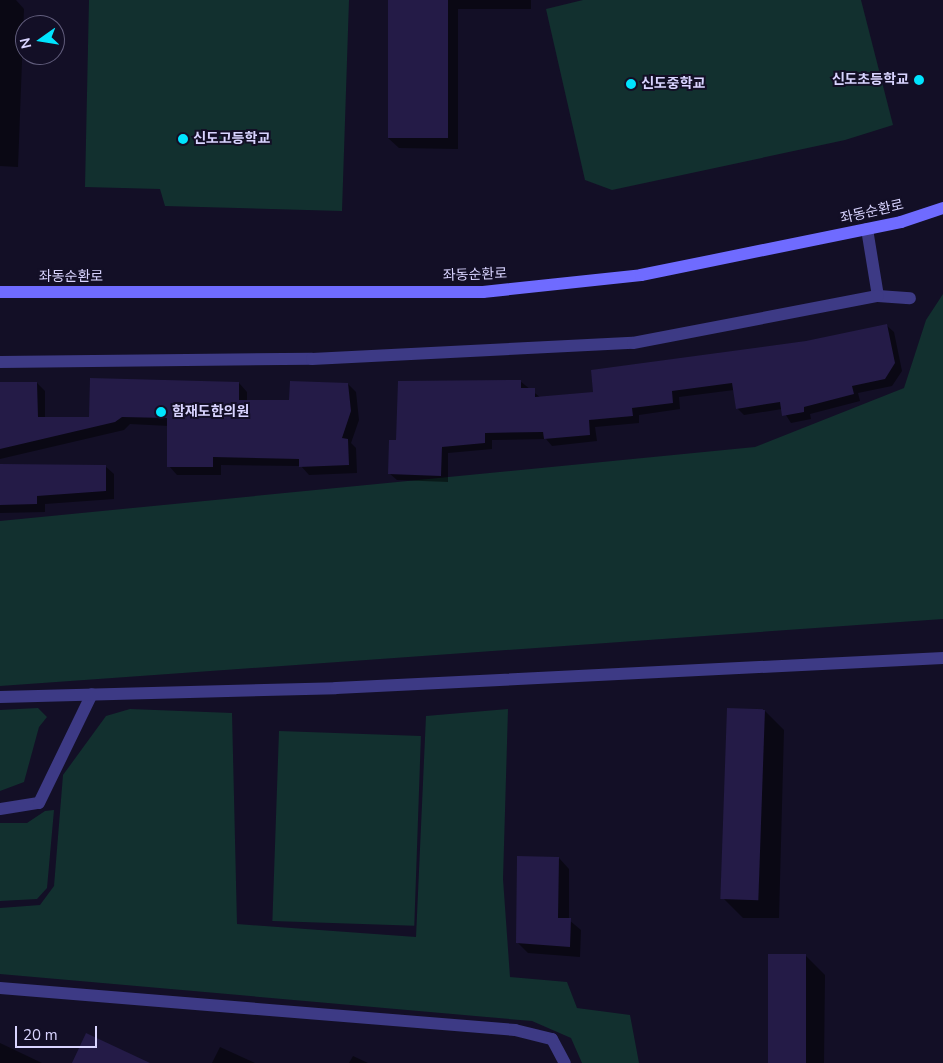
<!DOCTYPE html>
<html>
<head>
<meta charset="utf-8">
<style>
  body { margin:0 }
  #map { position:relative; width:943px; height:1063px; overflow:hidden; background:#130f26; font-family:"Nunito Sans","Noto Sans KR",sans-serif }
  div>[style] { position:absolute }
  .green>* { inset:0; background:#12302f; transform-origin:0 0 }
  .shadow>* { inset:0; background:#0007 }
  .building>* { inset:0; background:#241b47; transform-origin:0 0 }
  .lane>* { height:12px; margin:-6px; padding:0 6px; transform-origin:6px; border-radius:6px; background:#3d3a85 }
  .street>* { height:12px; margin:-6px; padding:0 6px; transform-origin:6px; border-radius:6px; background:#3d3a85 }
  .secondary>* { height:12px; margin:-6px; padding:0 6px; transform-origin:6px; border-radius:6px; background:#6f6bff }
  .dots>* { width:14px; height:14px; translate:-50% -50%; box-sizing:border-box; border:2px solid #130f26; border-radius:50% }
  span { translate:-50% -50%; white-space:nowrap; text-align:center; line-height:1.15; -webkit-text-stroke:4px #130f26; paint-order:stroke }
  .poi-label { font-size:14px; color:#d9d4ff; font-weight:700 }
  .right { translate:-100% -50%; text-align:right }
  .left { translate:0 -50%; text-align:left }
  .street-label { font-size:14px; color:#d9d4ff }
  .north { position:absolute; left:15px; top:15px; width:50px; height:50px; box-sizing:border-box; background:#130f26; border:1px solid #625e7d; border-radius:50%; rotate:257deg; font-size:14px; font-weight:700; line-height:20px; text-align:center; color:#d9d4ff }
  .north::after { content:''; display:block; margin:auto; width:18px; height:22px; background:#00e5ff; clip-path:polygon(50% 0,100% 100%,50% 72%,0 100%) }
  .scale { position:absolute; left:15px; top:1026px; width:82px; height:22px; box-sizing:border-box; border:2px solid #d9d4ff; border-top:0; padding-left:6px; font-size:15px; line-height:18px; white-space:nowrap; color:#d9d4ff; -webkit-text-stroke:4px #130f26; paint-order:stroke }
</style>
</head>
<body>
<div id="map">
  <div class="green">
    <i style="clip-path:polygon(89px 0,349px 0,342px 211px,165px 206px,160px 189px,85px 187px)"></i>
    <i style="clip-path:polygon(583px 0,861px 0,893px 125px,845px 140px,612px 190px,585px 180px,546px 9px)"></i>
    <i style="clip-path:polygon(943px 294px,943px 619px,0 686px,0 521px,755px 447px,904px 388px,926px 320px)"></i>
    <i style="clip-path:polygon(38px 708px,47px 717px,39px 727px,24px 782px,0 791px,0 710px)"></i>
    <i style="clip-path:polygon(130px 709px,232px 713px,237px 924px,416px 937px,426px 716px,508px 709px,503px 879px,510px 977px,567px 982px,577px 1008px,630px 1015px,639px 1063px,582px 1063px,571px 1038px,532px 1021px,0 974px,0 908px,40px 905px,54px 886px,63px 775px,106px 716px)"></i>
    <i style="left:279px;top:731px;width:142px;height:190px;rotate:2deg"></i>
    <i style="clip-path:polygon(54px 810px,47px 888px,37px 899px,0 901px,0 823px,27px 823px,45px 811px)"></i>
  </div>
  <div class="shadow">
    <i style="clip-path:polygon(0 0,16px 0,24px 9px,18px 167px,0 166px)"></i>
    <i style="clip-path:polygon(389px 0,531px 0,531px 9px,458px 9px,458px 149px,399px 148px,388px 138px)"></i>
    <i style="clip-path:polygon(886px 325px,894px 332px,902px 371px,892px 386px,858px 393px,860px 401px,810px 414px,811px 419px,791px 423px,782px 409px,744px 415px,737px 408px,734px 390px,679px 397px,680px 409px,639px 415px,639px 423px,595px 427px,597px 441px,552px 446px,546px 439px,492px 440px,492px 449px,448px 453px,448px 482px,397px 480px,389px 473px,397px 441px,520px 381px,541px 398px,594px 393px)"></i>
    <i style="clip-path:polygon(37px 383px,45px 391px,45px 418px,90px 418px,239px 383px,247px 392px,247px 401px,291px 402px,348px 384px,356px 392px,359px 420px,351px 443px,356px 448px,357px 473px,309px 475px,301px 466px,221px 465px,221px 475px,177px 475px,169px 466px,169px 426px,130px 424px,124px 430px,0 459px,0 387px)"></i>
    <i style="clip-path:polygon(0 466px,105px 466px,114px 474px,114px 499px,45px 504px,45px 512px,0 513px)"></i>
    <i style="clip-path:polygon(765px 711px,784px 730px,779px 918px,743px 918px,724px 899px)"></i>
    <i style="clip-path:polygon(559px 858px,569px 869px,569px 920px,581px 930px,580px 957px,528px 953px,517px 942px)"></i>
    <i style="clip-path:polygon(806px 956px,825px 975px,824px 1063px,768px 1063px)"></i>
    <i style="clip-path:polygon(0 1043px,42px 1063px,0 1063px)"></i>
    <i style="clip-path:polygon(220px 1047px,255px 1063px,212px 1063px)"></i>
    <i style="clip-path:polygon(353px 1056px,368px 1063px,349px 1063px)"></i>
  </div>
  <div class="building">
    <i style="left:388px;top:0;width:60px;height:138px"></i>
    <i style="clip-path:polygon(887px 324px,895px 363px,885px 379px,852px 386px,854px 394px,804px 407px,804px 412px,782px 416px,780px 402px,736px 409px,732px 383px,672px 391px,673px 403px,632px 408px,633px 416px,589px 420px,590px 435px,544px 439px,543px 432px,485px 433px,485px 443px,442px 447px,441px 476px,388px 474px,389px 440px,396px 440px,398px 381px,521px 380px,521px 388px,535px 388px,535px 397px,593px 392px,591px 370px,806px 341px)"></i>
    <i style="clip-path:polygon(90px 378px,239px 382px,239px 400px,289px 400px,290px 381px,348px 383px,351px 411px,342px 438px,348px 439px,349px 465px,299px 467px,299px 459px,213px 457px,213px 467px,167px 467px,167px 418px,122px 417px,115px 422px,0 449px,0 382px,37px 382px,38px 417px,89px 417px)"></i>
    <i style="clip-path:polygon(0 464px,106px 465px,106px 491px,37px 496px,37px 504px,0 505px)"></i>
    <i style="left:727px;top:708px;width:38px;height:191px;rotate:2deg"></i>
    <i style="clip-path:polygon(517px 856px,559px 857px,558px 918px,571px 918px,570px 947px,516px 943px)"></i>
    <i style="left:768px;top:954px;width:38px;height:109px"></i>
    <i style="clip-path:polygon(86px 1033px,150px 1063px,72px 1063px)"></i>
  </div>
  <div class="lane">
    <i style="left:0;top:809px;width:39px;rotate:-9deg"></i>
    <i style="left:39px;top:803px;width:121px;rotate:-64.1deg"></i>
    <i style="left:0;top:988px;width:517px;rotate:4.66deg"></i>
    <i style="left:515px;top:1030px;width:38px;rotate:14deg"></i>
    <i style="left:552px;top:1039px;width:27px;rotate:62deg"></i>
  </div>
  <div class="street">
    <i style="left:867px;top:229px;width:68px;rotate:80.7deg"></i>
    <i style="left:878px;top:296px;width:32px;rotate:4deg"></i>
    <i style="left:0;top:362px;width:312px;rotate:-0.6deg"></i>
    <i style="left:312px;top:359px;width:321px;rotate:-2.9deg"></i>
    <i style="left:633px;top:343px;width:249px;rotate:-10.9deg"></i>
    <i style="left:0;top:697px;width:336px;rotate:-1.5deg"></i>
    <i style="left:336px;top:688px;width:608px;rotate:-2.83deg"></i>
  </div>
  <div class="secondary">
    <i style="left:0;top:292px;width:483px"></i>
    <i style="left:483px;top:292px;width:159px;rotate:-6.1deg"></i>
    <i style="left:641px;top:275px;width:265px;rotate:-11.5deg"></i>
    <i style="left:901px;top:222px;width:44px;rotate:-18.4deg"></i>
  </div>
  <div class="dots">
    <i style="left:919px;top:80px;background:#00e5ff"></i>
    <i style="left:631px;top:84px;background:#00e5ff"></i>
    <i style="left:183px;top:139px;background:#00e5ff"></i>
    <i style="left:161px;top:412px;background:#00e5ff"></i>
  </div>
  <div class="poi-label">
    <span class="right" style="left:909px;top:80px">신도초등학교</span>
    <span class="left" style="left:641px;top:84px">신도중학교</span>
    <span class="left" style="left:193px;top:139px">신도고등학교</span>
    <span class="left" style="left:172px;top:412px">함재도한의원</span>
  </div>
  <div class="street-label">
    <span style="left:872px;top:212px;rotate:-13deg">좌동순환로</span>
    <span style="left:475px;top:275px;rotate:-2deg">좌동순환로</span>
    <span style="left:71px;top:277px">좌동순환로</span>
  </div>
  <div class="north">N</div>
  <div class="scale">20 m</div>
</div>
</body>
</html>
